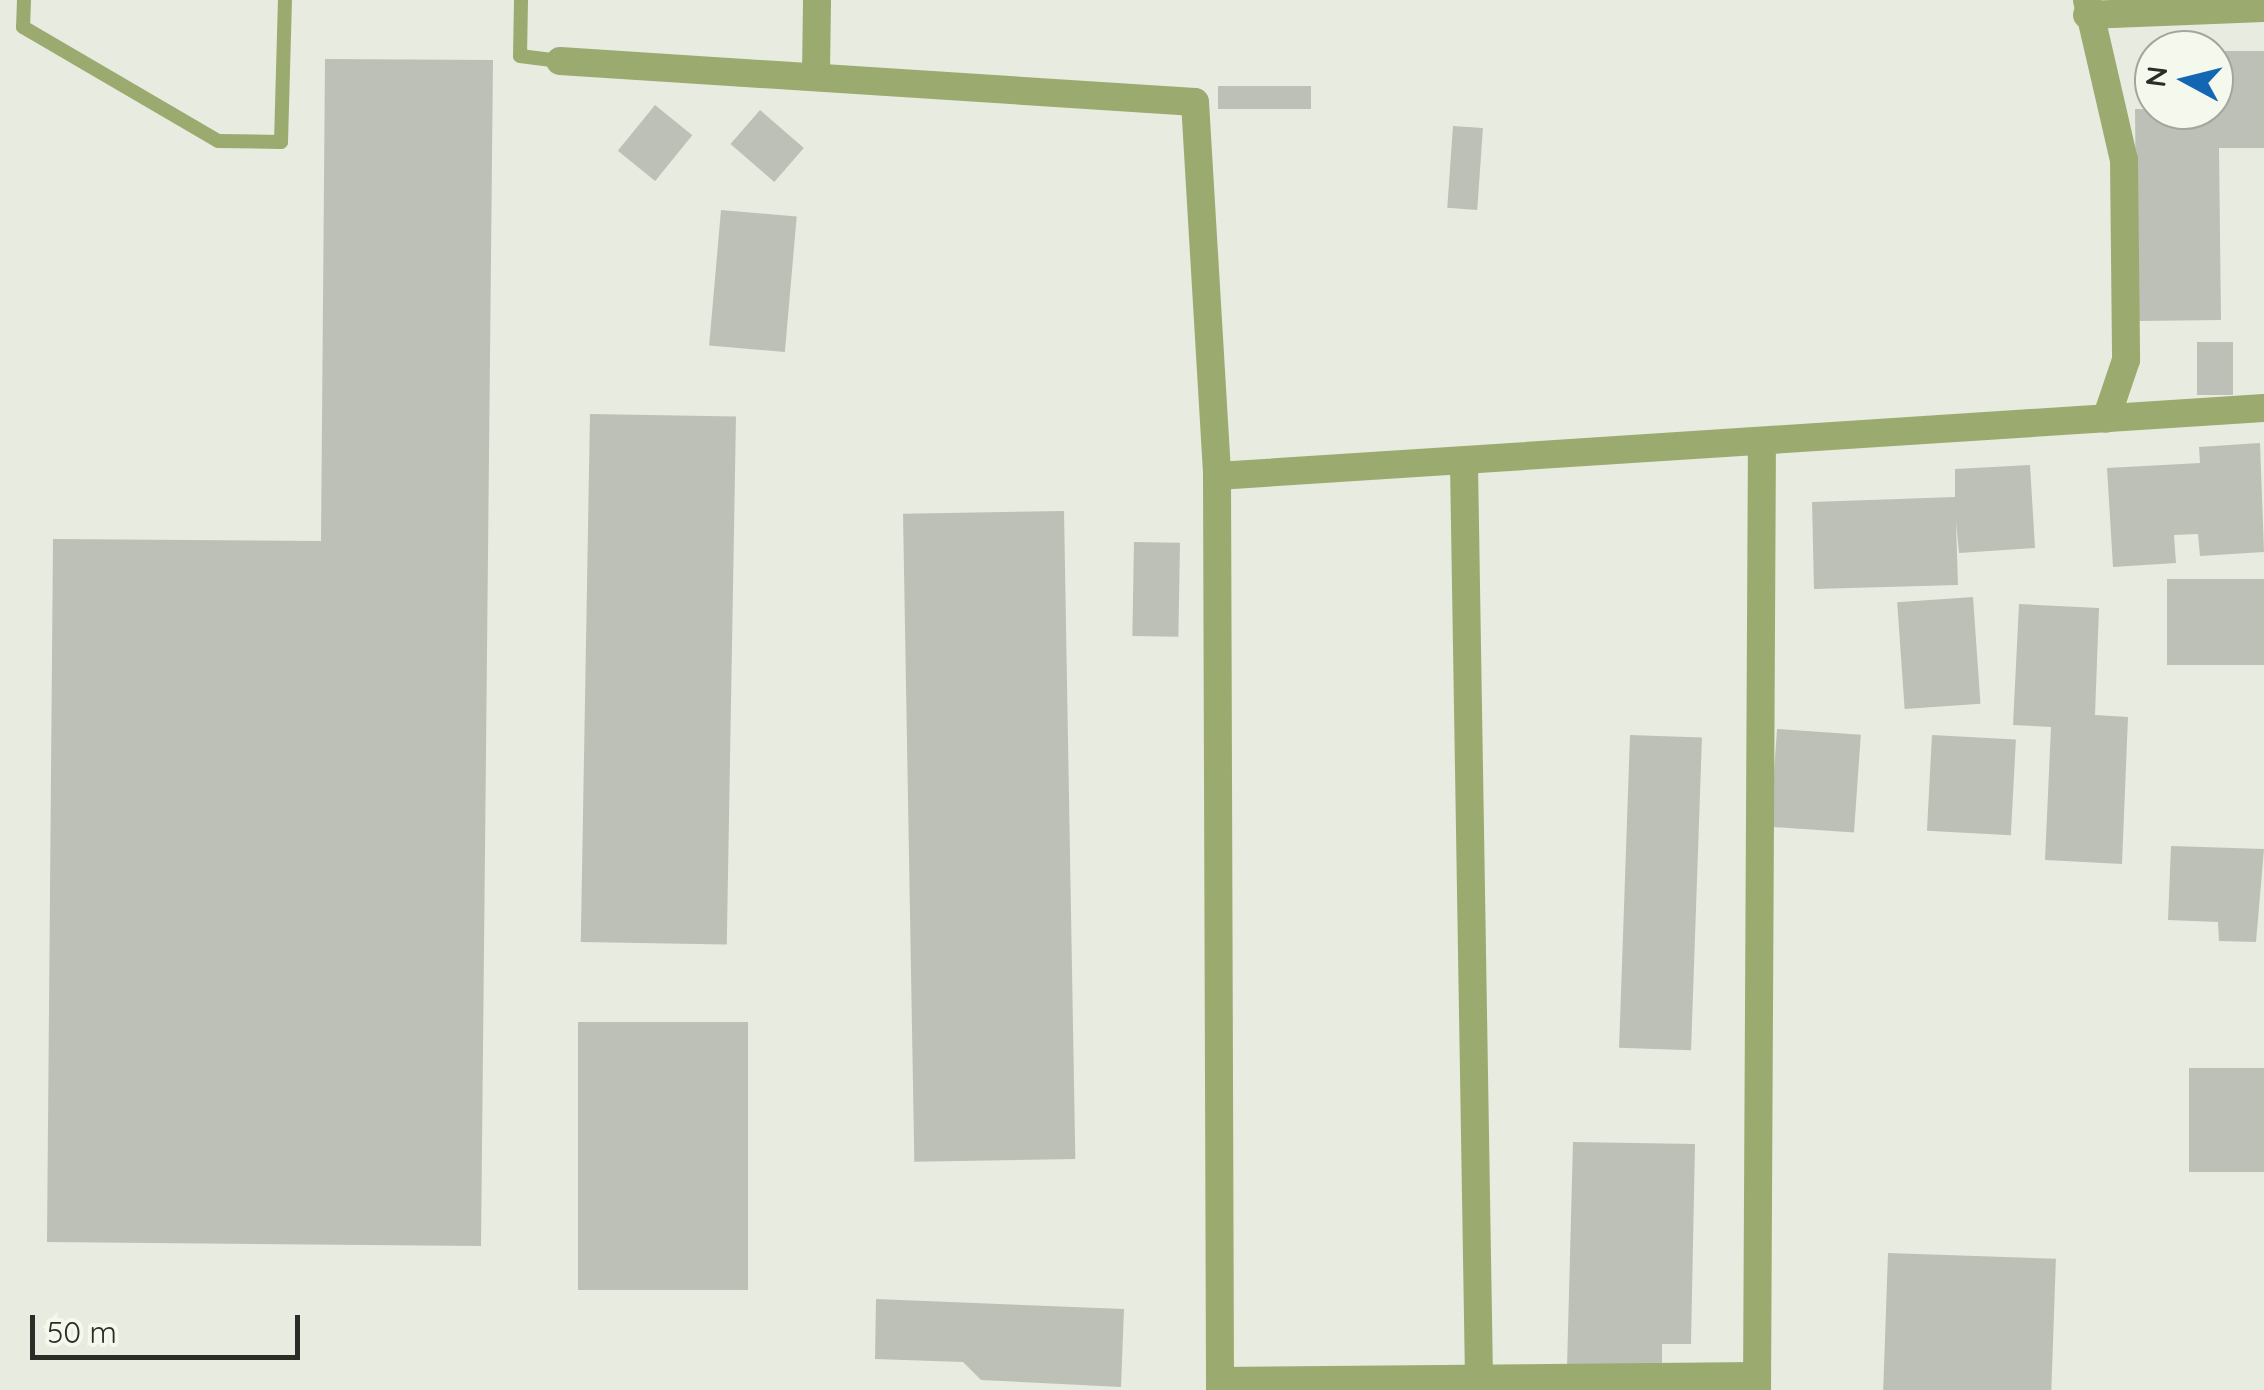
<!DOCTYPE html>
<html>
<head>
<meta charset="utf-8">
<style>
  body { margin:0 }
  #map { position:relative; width:2264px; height:1390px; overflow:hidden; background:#e8ebe0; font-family:Quicksand,sans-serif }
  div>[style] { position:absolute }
  .building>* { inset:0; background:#bdc0b6; transform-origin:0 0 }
  .service>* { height:14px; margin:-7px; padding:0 7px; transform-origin:7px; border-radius:7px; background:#9baa6f }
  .minor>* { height:28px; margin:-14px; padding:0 14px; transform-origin:14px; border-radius:14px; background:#9baa6f }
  span { translate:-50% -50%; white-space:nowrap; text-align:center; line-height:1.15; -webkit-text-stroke:8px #f5f8ed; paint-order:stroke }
  .north { position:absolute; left:2134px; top:30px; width:100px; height:100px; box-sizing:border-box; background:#f5f8ed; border:2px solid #a4a69e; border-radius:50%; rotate:277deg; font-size:28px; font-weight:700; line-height:40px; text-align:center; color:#2b2c28 }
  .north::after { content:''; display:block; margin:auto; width:35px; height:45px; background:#1366b4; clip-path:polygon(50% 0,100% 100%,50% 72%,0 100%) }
  .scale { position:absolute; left:30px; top:1315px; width:270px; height:45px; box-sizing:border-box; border:5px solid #2b2c28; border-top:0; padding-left:12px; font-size:30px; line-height:35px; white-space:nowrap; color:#2b2c28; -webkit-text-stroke:8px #f5f8ed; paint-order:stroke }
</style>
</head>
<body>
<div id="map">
  <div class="building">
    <i style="clip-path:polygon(2214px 51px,2264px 51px,2264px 148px,2219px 148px,2221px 320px,2137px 321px,2135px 109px,2214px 110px)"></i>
    <i style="clip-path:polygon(325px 59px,493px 60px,481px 1246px,47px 1242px,53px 539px,321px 541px)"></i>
    <i style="left:1218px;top:86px;width:93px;height:23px"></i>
    <i style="left:655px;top:105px;width:48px;height:59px;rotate:39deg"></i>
    <i style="left:760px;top:110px;width:58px;height:45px;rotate:41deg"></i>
    <i style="left:1453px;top:126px;width:30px;height:82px;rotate:4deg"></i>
    <i style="left:721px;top:210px;width:76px;height:136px;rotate:5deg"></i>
    <i style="left:2197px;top:342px;width:36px;height:53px"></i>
    <i style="left:590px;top:414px;width:146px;height:528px;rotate:1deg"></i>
    <i style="clip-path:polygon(2260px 443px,2264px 552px,2200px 556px,2198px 534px,2174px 535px,2176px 563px,2113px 567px,2107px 468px,2200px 463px,2199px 447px)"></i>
    <i style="clip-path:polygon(2030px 465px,2035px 548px,1959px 553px,1956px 521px,1958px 585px,1814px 589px,1812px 502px,1955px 497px,1955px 469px)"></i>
    <i style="left:1064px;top:511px;width:648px;height:161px;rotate:89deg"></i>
    <i style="left:1134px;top:542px;width:46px;height:94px;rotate:1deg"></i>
    <i style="left:2264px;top:579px;width:86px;height:97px;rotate:90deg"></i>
    <i style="left:1973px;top:597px;width:107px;height:76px;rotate:86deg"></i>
    <i style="clip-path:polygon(2019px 604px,2099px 608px,2095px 715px,2128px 717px,2122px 864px,2045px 860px,2051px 727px,2013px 725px)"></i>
    <i style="left:1777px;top:729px;width:84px;height:98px;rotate:4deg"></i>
    <i style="left:1630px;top:735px;width:72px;height:313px;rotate:2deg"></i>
    <i style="left:1932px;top:735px;width:84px;height:96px;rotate:3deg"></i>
    <i style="clip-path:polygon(2171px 846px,2264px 849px,2256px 942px,2219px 941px,2218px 922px,2168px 920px)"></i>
    <i style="left:748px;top:1022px;width:268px;height:170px;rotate:90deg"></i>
    <i style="left:2264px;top:1068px;width:104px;height:75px;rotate:90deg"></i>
    <i style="clip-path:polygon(1573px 1142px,1695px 1144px,1691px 1344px,1662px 1344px,1662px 1370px,1567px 1368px)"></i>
    <i style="left:1888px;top:1253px;width:168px;height:137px;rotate:2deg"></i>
    <i style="clip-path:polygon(876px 1299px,1124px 1309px,1121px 1387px,981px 1380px,963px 1362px,875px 1359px)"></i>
  </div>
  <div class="service">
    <i style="left:24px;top:0;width:27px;rotate:92deg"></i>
    <i style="left:23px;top:27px;width:226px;rotate:30.3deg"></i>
    <i style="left:218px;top:141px;width:63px;rotate:0.9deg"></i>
    <i style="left:281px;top:142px;width:142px;rotate:-88.4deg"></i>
    <i style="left:521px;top:0;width:56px;rotate:91deg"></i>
    <i style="left:520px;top:56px;width:40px;rotate:7.1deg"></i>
  </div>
  <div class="minor">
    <i style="left:2087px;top:0;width:164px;rotate:77deg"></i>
    <i style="left:2124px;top:160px;width:200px;rotate:89.4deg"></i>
    <i style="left:2126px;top:360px;width:62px;rotate:108.7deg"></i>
    <i style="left:2087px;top:15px;width:177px;rotate:-2.3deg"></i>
    <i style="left:560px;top:61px;width:636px;rotate:3.69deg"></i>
    <i style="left:1195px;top:102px;width:375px;rotate:86.6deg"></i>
    <i style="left:1217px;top:476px;width:914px;rotate:89.81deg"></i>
    <i style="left:816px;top:73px;width:73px;rotate:-89.2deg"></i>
    <i style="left:1464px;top:464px;width:914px;rotate:89.06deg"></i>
    <i style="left:1217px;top:476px;width:1049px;rotate:-3.72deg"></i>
    <i style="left:1220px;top:1381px;width:537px;rotate:-0.53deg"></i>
    <i style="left:1757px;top:1390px;width:947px;rotate:-89.7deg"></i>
  </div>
  <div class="north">N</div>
  <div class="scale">50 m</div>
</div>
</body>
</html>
